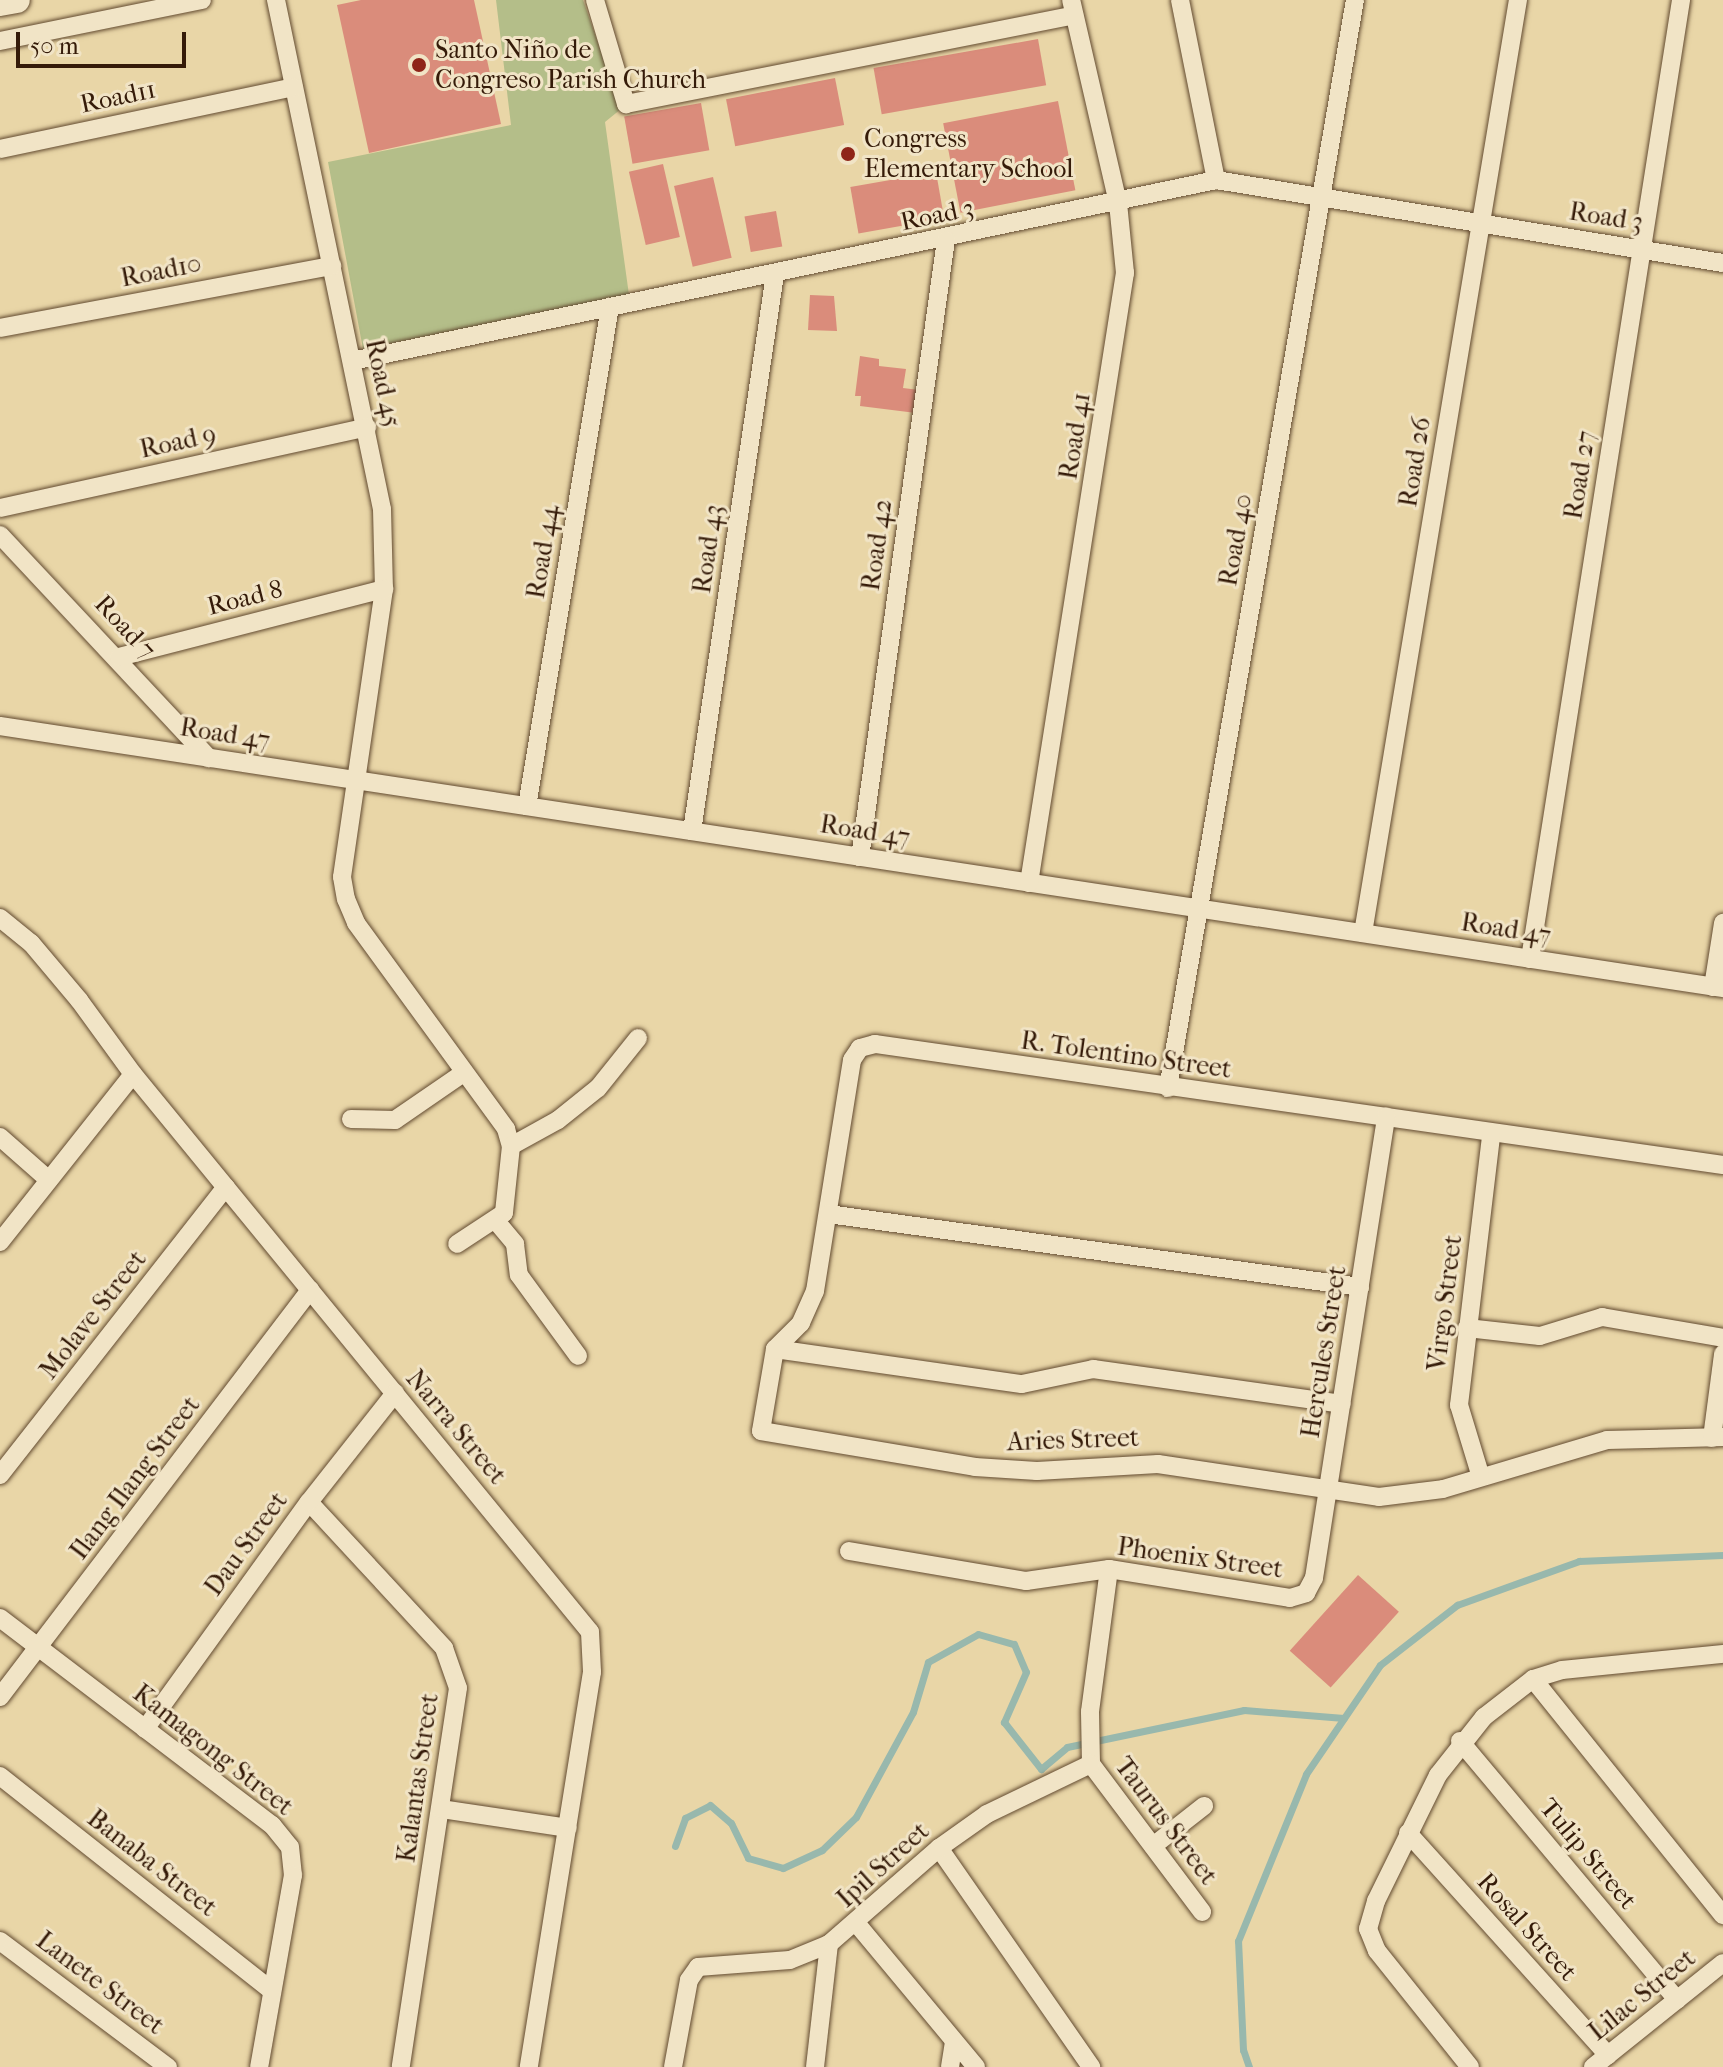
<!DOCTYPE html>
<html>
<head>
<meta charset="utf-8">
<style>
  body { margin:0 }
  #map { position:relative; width:1723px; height:2067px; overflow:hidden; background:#e9d6a7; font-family:"IM FELL French Canon",serif }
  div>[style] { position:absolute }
  .green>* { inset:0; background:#b4be89 }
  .stream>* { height:7px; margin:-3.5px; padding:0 3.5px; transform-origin:3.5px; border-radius:3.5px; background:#98b8ad }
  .building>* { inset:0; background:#da8c7b; transform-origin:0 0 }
  .roads { filter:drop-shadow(0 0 2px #624a30) drop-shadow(0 0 2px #624a30) }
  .minor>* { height:18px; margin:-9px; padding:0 9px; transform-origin:9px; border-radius:9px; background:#f1e4c6 }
  .secondary>* { height:26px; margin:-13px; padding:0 13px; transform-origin:13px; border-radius:13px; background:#f1e4c6 }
  .dots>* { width:22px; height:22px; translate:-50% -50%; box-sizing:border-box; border:4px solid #f1e4c6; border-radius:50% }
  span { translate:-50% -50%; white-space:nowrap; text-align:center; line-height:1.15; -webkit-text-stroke:6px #f1e4c6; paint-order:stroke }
  .poi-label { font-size:26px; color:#351b09 }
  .left { translate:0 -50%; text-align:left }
  .street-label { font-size:26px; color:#351b09 }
  .scale { position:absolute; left:16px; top:32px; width:170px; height:36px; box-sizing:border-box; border:4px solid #351b09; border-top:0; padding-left:10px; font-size:24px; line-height:28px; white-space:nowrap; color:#351b09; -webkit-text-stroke:6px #f1e4c6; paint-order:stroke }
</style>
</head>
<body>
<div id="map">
  <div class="green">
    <i style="clip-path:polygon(496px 0,583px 0,621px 109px,605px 122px,629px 295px,363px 349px,328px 162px,511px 125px)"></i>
  </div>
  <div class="stream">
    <i style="left:675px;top:1846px;width:30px;rotate:-70deg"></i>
    <i style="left:685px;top:1818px;width:28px;rotate:-27deg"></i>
    <i style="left:710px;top:1805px;width:28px;rotate:41deg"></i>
    <i style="left:731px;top:1823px;width:39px;rotate:64deg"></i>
    <i style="left:748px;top:1858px;width:36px;rotate:16deg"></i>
    <i style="left:783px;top:1868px;width:43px;rotate:-24.8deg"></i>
    <i style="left:822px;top:1850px;width:47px;rotate:-44.1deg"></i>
    <i style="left:856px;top:1817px;width:119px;rotate:-61.5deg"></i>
    <i style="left:913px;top:1712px;width:52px;rotate:-73.3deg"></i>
    <i style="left:928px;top:1662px;width:57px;rotate:-29.2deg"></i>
    <i style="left:978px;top:1634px;width:37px;rotate:16deg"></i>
    <i style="left:1014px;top:1644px;width:30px;rotate:67deg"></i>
    <i style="left:1026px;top:1672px;width:55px;rotate:113.7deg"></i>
    <i style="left:1004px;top:1722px;width:60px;rotate:51.8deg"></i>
    <i style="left:1041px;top:1769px;width:34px;rotate:-40deg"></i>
    <i style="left:1067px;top:1747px;width:181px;rotate:-11.8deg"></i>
    <i style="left:1244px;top:1710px;width:100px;rotate:4.6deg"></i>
    <i style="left:1249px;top:2067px;width:18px;rotate:-109deg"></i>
    <i style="left:1243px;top:2050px;width:109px;rotate:-92.6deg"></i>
    <i style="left:1238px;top:1941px;width:180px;rotate:-67.8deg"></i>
    <i style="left:1306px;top:1774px;width:132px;rotate:-55.8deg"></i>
    <i style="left:1380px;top:1665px;width:98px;rotate:-37.9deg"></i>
    <i style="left:1457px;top:1605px;width:130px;rotate:-19.8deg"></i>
    <i style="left:1579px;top:1561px;width:144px;rotate:-2.4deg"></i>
  </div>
  <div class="building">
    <i style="clip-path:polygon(361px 0,474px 0,501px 124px,369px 153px,337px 5px)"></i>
    <i style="left:1038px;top:39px;width:47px;height:167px;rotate:80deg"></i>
    <i style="left:835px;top:78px;width:48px;height:111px;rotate:79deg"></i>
    <i style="left:1058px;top:101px;width:91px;height:117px;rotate:79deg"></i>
    <i style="left:701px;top:103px;width:48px;height:78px;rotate:80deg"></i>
    <i style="left:663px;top:164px;width:75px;height:35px;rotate:77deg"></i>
    <i style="left:936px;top:172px;width:47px;height:87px;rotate:80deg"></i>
    <i style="left:713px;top:177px;width:83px;height:40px;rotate:77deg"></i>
    <i style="left:776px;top:211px;width:36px;height:32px;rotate:80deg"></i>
    <i style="clip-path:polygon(810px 295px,834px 296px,837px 331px,808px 330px)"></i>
    <i style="clip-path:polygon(860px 356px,879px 359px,879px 366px,906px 369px,903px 388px,919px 390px,916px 413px,860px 406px,861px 396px,855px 396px)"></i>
    <i style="left:1358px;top:1575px;width:55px;height:102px;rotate:42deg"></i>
  </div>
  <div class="roads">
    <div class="minor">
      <i style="left:276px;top:0;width:520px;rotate:78.24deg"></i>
      <i style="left:382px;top:509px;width:80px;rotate:88.6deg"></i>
      <i style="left:384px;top:589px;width:291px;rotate:98.3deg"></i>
      <i style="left:342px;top:877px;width:22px;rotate:80deg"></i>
      <i style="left:346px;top:899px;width:26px;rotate:67deg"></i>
      <i style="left:356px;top:923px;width:255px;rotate:53.9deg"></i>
      <i style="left:506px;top:1129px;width:18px;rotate:74deg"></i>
      <i style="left:511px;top:1146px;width:67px;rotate:96deg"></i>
      <i style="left:504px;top:1213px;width:56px;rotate:146.6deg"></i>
      <i style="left:595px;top:0;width:109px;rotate:73.4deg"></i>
      <i style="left:626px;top:104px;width:457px;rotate:-11.2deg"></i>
      <i style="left:1180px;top:0;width:184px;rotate:78.7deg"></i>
      <i style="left:0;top:41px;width:206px;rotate:-11.5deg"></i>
      <i style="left:0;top:149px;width:300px;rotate:-11.9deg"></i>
      <i style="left:0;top:328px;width:338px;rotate:-10.6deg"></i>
      <i style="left:352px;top:361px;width:883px;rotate:-11.83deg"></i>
      <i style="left:1216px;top:180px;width:514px;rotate:9.3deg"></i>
      <i style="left:0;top:508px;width:376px;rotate:-12.4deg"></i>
      <i style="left:0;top:535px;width:306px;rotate:46.9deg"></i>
      <i style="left:119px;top:657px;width:274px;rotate:-14.4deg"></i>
      <i style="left:0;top:726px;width:1743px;rotate:8.65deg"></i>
      <i style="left:527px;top:806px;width:506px;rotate:-80.56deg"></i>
      <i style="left:692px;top:831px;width:563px;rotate:-81.52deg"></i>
      <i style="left:860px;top:857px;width:623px;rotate:-82.07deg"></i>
      <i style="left:1029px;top:883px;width:618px;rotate:-81.06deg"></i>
      <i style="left:1125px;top:273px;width:70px;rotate:-95.7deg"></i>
      <i style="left:1118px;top:203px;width:208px;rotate:-103deg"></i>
      <i style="left:0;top:918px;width:40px;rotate:39deg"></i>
      <i style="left:31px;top:943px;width:75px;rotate:49.9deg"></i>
      <i style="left:79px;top:1000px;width:92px;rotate:53.9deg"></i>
      <i style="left:133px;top:1074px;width:721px;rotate:50.68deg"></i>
      <i style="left:590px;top:1632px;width:40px;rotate:87.1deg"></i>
      <i style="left:592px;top:1672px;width:400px;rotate:99.1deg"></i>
      <i style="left:1363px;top:933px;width:946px;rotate:-80.57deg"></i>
      <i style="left:1530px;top:959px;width:971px;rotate:-81.05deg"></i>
      <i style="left:1713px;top:987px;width:65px;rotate:-81.1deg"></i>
      <i style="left:1168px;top:1088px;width:1104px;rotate:-80.25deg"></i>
      <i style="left:351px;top:1119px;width:44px;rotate:1.3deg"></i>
      <i style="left:395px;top:1120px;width:81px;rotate:-34.5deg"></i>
      <i style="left:0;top:1137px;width:65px;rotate:41.3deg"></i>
      <i style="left:511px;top:1146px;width:54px;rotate:-29deg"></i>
      <i style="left:558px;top:1120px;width:51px;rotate:-38.7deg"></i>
      <i style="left:598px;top:1088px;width:64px;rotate:-51.3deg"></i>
      <i style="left:1723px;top:1165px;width:857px;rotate:-171.88deg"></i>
      <i style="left:875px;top:1044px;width:16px;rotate:165deg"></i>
      <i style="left:860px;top:1048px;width:14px;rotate:124deg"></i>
      <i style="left:852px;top:1060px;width:234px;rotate:99.1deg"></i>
      <i style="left:815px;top:1291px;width:35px;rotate:114deg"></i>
      <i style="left:801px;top:1323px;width:37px;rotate:135deg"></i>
      <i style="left:775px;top:1349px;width:83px;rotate:99.7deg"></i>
      <i style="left:761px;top:1431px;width:217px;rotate:9.5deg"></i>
      <i style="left:975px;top:1467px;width:62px;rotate:3.7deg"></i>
      <i style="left:1037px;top:1471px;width:121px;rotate:-3.3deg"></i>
      <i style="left:1158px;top:1464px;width:223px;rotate:8.5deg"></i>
      <i style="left:1379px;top:1497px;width:64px;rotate:-7.1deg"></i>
      <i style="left:1443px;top:1489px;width:171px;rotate:-16.6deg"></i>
      <i style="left:1607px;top:1440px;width:116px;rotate:-1.5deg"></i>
      <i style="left:828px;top:1214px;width:537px;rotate:7.81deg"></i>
      <i style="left:496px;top:1221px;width:30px;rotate:50deg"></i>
      <i style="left:515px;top:1244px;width:31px;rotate:83deg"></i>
      <i style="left:519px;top:1275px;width:100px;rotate:53.9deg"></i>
      <i style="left:0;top:1242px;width:214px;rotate:-51.6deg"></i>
      <i style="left:1467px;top:1328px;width:73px;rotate:6.3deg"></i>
      <i style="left:1540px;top:1336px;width:65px;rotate:-17deg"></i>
      <i style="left:1602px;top:1317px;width:123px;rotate:9.8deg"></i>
      <i style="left:775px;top:1349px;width:249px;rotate:8.1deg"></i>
      <i style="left:1022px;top:1384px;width:73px;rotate:-11.9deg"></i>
      <i style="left:1093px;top:1369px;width:251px;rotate:8deg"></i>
      <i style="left:1712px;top:1438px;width:85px;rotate:-82.5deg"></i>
      <i style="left:1480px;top:1474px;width:72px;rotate:-106.9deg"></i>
      <i style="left:1459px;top:1405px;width:272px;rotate:-83.2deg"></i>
      <i style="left:0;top:1475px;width:366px;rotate:-51.9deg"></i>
      <i style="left:309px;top:1502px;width:199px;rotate:47.2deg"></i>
      <i style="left:444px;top:1648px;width:42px;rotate:70.7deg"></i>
      <i style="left:458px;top:1688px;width:383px;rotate:98.6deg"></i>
      <i style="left:849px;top:1551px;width:180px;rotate:9.6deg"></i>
      <i style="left:1026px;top:1581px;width:84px;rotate:-8.2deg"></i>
      <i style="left:1109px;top:1569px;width:183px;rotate:9.1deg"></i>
      <i style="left:1290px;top:1598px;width:17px;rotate:-17deg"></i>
      <i style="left:1306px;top:1593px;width:17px;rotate:-62deg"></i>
      <i style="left:1314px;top:1578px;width:467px;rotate:-81.1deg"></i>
      <i style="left:1109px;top:1569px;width:144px;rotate:97.6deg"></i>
      <i style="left:1090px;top:1712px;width:52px;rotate:88.9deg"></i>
      <i style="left:1091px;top:1764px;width:185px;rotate:53.1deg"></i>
      <i style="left:0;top:1618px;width:342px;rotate:37.3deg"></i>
      <i style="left:272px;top:1825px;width:28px;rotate:51deg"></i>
      <i style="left:290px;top:1847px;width:28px;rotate:84deg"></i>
      <i style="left:293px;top:1875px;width:195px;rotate:100deg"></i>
      <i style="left:1533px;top:1679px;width:303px;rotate:51.2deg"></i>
      <i style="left:0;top:1697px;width:512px;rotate:-52.7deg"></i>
      <i style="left:145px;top:1729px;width:280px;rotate:-54.2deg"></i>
      <i style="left:309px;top:1502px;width:139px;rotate:-51.7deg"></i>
      <i style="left:1460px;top:1741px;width:338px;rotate:50deg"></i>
      <i style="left:0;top:1776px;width:345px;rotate:38.3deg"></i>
      <i style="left:441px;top:1809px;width:128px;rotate:8.5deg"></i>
      <i style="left:1408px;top:1833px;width:299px;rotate:48deg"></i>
      <i style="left:1153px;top:1846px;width:65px;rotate:-38.1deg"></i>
      <i style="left:939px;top:1848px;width:267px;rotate:55.2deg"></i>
      <i style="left:857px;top:1924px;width:186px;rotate:50.2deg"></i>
      <i style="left:0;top:1941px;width:210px;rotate:36.9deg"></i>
      <i style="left:673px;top:2067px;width:88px;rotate:-79.6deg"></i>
      <i style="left:689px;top:1980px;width:16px;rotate:-55deg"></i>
      <i style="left:698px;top:1967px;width:92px;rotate:-4.4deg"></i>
      <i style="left:790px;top:1960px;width:42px;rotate:-22.3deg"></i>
      <i style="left:829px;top:1944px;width:146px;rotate:-41.1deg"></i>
      <i style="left:939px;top:1848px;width:59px;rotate:-35.3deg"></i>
      <i style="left:987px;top:1814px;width:115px;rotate:-25.7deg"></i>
      <i style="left:815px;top:2067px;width:124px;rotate:-83.5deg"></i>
      <i style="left:950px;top:2067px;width:25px;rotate:-81deg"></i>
      <i style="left:1470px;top:2067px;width:149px;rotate:-128.7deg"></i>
      <i style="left:1377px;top:1951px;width:24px;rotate:-112deg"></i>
      <i style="left:1368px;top:1929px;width:29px;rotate:-74deg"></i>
      <i style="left:1376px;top:1901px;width:140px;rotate:-63.8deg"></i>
      <i style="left:1438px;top:1775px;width:74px;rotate:-51.6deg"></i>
      <i style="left:1484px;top:1717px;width:62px;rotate:-37.8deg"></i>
      <i style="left:1533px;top:1679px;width:30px;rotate:-17deg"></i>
      <i style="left:1562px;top:1670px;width:162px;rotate:-5.7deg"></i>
      <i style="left:1593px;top:2067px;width:166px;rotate:-38.7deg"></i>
    </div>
    <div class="secondary">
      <i style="left:0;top:3px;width:17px;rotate:-10deg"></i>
    </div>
  </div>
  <div class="dots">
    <i style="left:419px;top:65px;background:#8f2418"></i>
    <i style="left:848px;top:154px;background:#8f2418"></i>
  </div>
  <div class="poi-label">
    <span class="left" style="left:435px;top:65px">Santo Niño de<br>Congreso Parish Church</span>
    <span class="left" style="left:864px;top:154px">Congress<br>Elementary School</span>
  </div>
  <div class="street-label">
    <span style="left:118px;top:97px;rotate:-12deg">Road11</span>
    <span style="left:937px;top:215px;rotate:-12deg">Road 3</span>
    <span style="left:1606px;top:217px;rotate:9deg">Road 3</span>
    <span style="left:161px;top:271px;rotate:-11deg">Road10</span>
    <span style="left:383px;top:383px;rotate:78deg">Road 45</span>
    <span style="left:1075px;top:436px;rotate:-81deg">Road 41</span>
    <span style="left:178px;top:442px;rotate:-12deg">Road 9</span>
    <span style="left:1415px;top:462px;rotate:-81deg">Road 26</span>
    <span style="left:1580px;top:475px;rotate:-81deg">Road 27</span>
    <span style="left:1236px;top:540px;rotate:-80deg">Road 40</span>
    <span style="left:877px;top:545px;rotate:-82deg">Road 42</span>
    <span style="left:708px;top:549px;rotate:-82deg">Road 43</span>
    <span style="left:543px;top:552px;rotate:-81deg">Road 44</span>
    <span style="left:245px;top:598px;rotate:-14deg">Road 8</span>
    <span style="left:125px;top:627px;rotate:47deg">Road 7</span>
    <span style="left:225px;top:734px;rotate:9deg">Road 47</span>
    <span style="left:865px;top:831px;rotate:9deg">Road 47</span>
    <span style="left:1506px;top:929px;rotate:9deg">Road 47</span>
    <span style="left:1126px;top:1055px;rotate:8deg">R. Tolentino Street</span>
    <span style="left:1445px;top:1303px;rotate:-83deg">Virgo Street</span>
    <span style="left:93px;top:1315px;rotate:-52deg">Molave Street</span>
    <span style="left:1324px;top:1352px;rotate:-81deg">Hercules Street</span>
    <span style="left:456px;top:1427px;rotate:50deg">Narra Street</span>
    <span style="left:1073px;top:1440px;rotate:-2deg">Aries Street</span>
    <span style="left:135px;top:1478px;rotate:-53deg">Ilang Ilang Street</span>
    <span style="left:246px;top:1544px;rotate:-54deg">Dau Street</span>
    <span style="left:1200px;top:1558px;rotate:8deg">Phoenix Street</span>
    <span style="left:213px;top:1750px;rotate:38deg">Kamagong Street</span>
    <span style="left:418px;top:1778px;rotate:-82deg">Kalantas Street</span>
    <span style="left:1166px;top:1821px;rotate:53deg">Taurus Street</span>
    <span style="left:1588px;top:1854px;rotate:50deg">Tulip Street</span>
    <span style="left:152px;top:1863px;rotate:38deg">Banaba Street</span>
    <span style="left:883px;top:1865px;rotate:-42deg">Ipil Street</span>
    <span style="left:1527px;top:1927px;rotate:48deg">Rosal Street</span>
    <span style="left:100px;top:1983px;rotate:37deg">Lanete Street</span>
    <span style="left:1642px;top:1995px;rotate:-39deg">Lilac Street</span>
  </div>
  <div class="scale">50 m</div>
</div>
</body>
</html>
